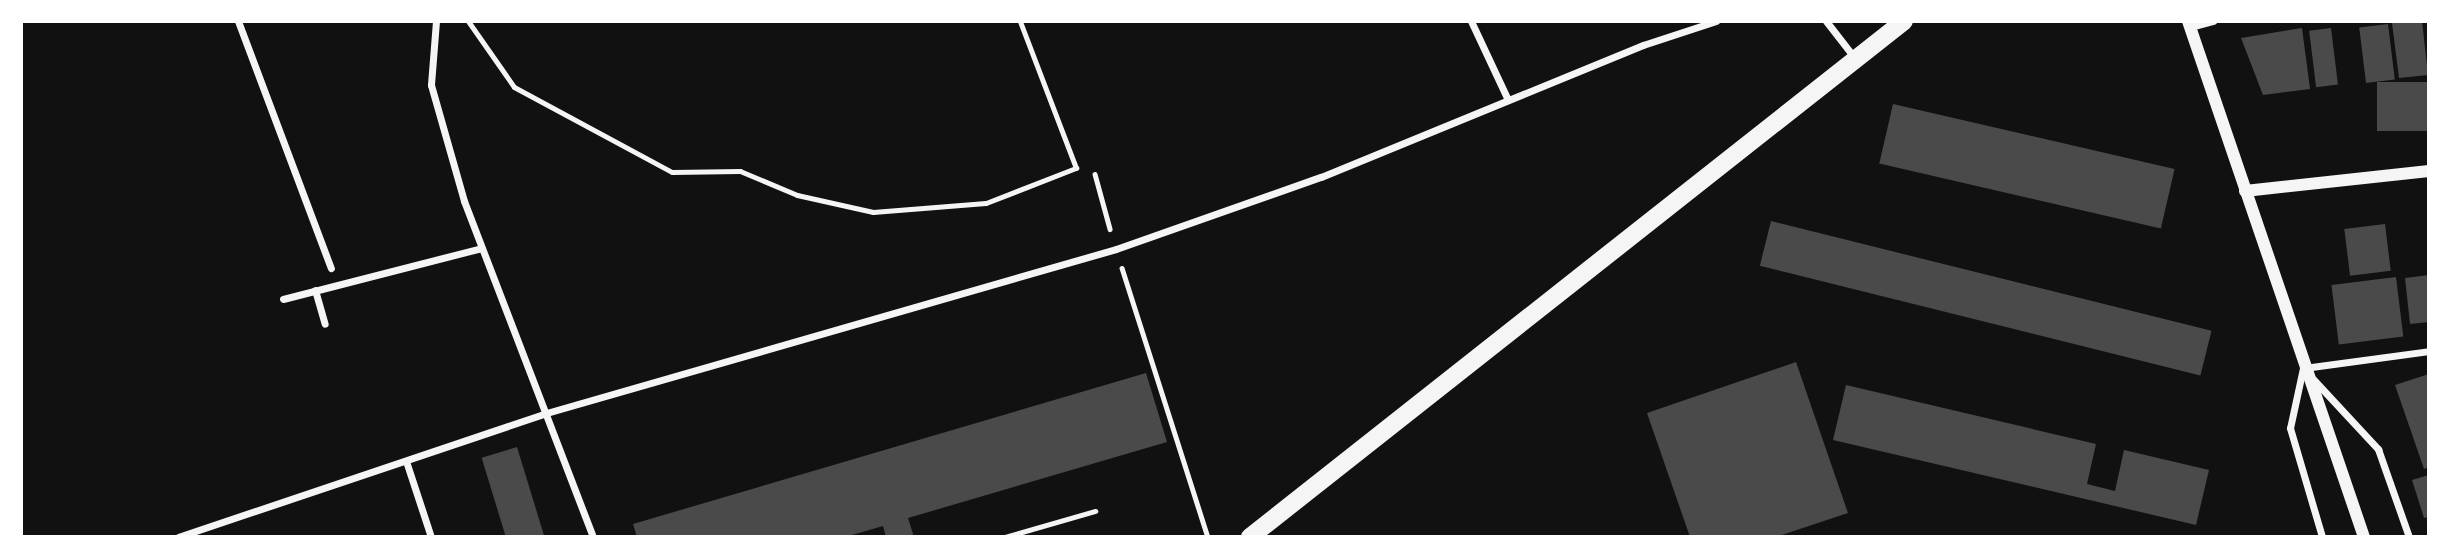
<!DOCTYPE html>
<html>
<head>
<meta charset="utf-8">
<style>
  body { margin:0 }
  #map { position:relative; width:2450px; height:558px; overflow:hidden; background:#111; font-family:Poppins,sans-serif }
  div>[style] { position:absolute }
  .building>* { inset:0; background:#4a4a4a; transform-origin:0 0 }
  .path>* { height:4.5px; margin:-2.25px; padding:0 2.25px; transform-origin:2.25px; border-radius:2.25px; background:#f5f5f5 }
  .service>* { height:5px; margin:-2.5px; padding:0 2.5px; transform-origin:2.5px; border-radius:2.5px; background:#f5f5f5 }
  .minor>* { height:7px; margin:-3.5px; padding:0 3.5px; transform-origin:3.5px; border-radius:3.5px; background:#f5f5f5 }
  .tertiary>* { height:12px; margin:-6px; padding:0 6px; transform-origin:6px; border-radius:6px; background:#f5f5f5 }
  .primary>* { height:18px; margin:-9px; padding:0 9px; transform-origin:9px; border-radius:9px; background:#f5f5f5 }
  span { translate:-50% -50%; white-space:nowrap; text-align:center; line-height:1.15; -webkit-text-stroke:5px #fff; paint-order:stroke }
  .frame { position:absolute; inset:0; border:23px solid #fff; pointer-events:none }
</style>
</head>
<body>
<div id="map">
  <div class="building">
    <i style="clip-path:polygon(2412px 21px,2422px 21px,2428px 75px,2399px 78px,2392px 23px)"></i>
    <i style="left:2388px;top:24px;width:56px;height:29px;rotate:83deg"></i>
    <i style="clip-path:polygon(2302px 28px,2310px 89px,2263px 95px,2241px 38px)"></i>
    <i style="left:2331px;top:28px;width:57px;height:22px;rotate:83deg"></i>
    <i style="left:2429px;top:82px;width:49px;height:52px;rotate:90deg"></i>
    <i style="left:1893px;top:104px;width:289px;height:61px;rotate:13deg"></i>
    <i style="left:1771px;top:221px;width:454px;height:46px;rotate:14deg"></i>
    <i style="left:2385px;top:224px;width:47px;height:41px;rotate:83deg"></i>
    <i style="clip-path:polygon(2429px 275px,2429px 322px,2410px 324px,2405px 278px)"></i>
    <i style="left:2396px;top:277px;width:60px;height:65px;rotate:83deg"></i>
    <i style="clip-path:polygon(1796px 362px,1848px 513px,1776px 537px,1690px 537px,1647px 413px)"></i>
    <i style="clip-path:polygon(1146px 373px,1167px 442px,908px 518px,914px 537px,886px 537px,883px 526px,845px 537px,637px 537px,633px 524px)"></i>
    <i style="clip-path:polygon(2429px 374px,2429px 467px,2424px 469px,2395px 385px)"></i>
    <i style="clip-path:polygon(1846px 385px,2096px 444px,2087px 484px,2115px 491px,2124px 450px,2209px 470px,2196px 525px,1833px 440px)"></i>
    <i style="left:517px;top:447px;width:94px;height:37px;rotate:73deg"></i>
    <i style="clip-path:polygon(2429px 475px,2429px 517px,2424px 518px,2412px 480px)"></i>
  </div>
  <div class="path">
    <i style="left:1095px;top:174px;width:57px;rotate:74.7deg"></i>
    <i style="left:1122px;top:268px;width:282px;rotate:72.3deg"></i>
  </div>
  <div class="service">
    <i style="left:468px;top:21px;width:80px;rotate:55.1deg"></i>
    <i style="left:514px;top:87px;width:179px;rotate:28.3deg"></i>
    <i style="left:672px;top:172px;width:68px;rotate:-0.8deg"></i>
    <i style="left:740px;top:171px;width:62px;rotate:22.8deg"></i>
    <i style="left:797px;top:195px;width:78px;rotate:12.6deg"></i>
    <i style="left:873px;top:212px;width:113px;rotate:-4.6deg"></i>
    <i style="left:986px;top:203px;width:97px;rotate:-21.3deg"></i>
    <i style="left:1076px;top:168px;width:157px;rotate:-110.9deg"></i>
    <i style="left:1005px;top:537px;width:94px;rotate:-16.1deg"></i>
  </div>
  <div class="minor">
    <i style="left:238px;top:21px;width:264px;rotate:69.4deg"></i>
    <i style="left:436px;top:21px;width:64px;rotate:94.5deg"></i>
    <i style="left:431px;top:85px;width:121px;rotate:74.1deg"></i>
    <i style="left:464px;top:201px;width:360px;rotate:69deg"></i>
    <i style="left:1471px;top:21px;width:87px;rotate:64.9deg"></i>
    <i style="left:1826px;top:21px;width:46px;rotate:52.1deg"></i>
    <i style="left:2190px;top:27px;width:24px;rotate:-15deg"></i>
    <i style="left:315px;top:290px;width:35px;rotate:74deg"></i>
    <i style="left:283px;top:299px;width:205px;rotate:-14.4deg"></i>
    <i style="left:2303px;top:368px;width:61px;rotate:102.2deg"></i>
    <i style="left:2290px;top:428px;width:114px;rotate:73.6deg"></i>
    <i style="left:2304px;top:368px;width:126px;rotate:-7.7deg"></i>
    <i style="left:2313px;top:379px;width:96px;rotate:47.1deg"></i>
    <i style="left:2378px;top:449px;width:93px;rotate:70.6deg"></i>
    <i style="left:406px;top:461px;width:80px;rotate:71.8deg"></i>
    <i style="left:178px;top:537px;width:385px;rotate:-18.6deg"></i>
    <i style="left:543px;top:414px;width:596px;rotate:-16.06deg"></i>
    <i style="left:1116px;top:249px;width:217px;rotate:-19.4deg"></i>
    <i style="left:1321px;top:177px;width:348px;rotate:-22.3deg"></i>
    <i style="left:1643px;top:45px;width:77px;rotate:-18.2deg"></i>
  </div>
  <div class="tertiary">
    <i style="left:2188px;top:21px;width:545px;rotate:71.17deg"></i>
    <i style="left:2245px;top:191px;width:185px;rotate:-6.2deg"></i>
  </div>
  <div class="primary">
    <i style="left:1250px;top:537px;width:833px;rotate:-38.27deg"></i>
  </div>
  <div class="frame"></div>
</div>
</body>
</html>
